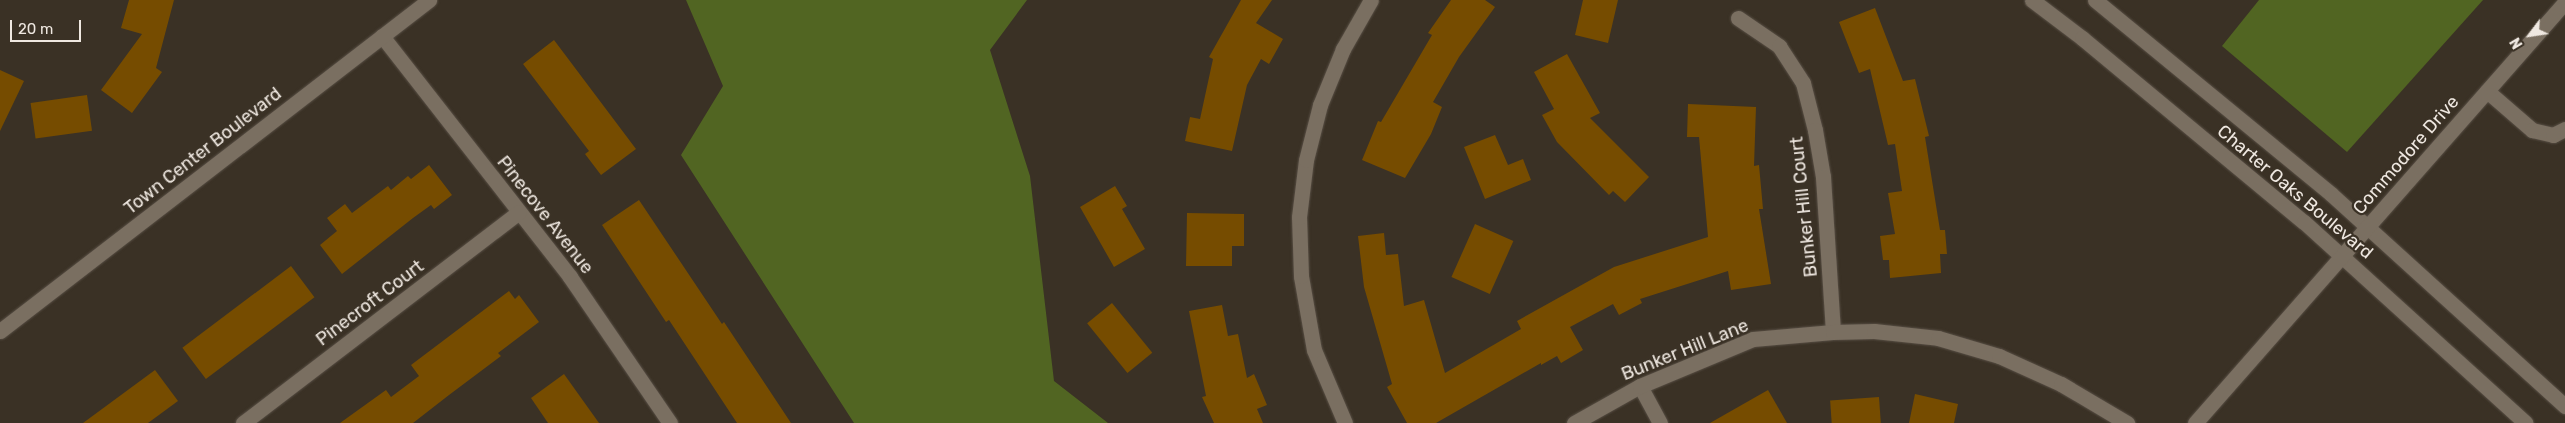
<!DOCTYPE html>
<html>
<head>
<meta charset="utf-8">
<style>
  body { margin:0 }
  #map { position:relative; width:2565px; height:423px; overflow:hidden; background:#3a3125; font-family:Rubik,sans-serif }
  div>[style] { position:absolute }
  .green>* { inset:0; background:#516522 }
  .building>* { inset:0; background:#764c00; transform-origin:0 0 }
  .roads { filter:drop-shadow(0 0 1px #574e44) drop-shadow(0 0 1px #574e44) }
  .minor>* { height:15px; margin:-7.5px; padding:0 7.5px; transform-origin:7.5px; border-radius:7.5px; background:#7a6f61 }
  span { translate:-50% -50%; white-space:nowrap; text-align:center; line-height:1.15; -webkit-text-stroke:4.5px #3a3125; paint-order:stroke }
  .street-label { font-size:18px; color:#efe8e1 }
  .north { position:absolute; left:2505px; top:10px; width:50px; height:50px; -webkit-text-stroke:4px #3a3125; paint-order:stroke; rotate:239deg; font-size:14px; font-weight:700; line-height:20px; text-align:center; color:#efe8e1 }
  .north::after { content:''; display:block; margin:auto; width:18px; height:22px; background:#efe8e1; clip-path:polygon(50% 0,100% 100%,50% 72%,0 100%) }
  .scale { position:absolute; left:10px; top:20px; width:71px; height:22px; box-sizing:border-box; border:2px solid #efe8e1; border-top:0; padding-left:6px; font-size:15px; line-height:18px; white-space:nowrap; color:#efe8e1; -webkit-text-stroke:4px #3a3125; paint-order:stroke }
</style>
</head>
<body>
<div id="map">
  <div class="green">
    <i style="clip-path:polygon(686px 0,1027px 0,990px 50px,1030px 176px,1054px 381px,1108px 423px,854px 423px,681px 155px,723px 86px)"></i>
    <i style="clip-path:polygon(2259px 0,2483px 0,2347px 152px,2222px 46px)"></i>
  </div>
  <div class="building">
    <i style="clip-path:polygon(129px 0,174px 0,156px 68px,162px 72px,132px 113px,101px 90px,142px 34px,121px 28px)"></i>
    <i style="clip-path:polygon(1241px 0,1272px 0,1256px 23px,1283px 39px,1269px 64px,1261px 59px,1247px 85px,1232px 151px,1185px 141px,1190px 117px,1200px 119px,1213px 59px,1209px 57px)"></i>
    <i style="clip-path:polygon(1451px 0,1485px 0,1495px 7px,1459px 57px,1433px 102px,1442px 107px,1431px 134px,1405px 178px,1362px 160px,1378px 121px,1381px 122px,1432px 35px,1428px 33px)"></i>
    <i style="clip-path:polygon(1583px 0,1618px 0,1608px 43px,1575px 35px)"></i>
    <i style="clip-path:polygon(1875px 8px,1903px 81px,1915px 79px,1929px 136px,1925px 137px,1940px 230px,1945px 230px,1947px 254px,1940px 254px,1941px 273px,1890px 278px,1889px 260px,1883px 260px,1880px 236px,1895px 234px,1888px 193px,1902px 191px,1895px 144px,1888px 145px,1870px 69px,1859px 73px,1839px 22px)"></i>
    <i style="clip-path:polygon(554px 40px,636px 149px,601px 175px,585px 154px,589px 151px,523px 64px)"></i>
    <i style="clip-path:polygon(1567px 54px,1600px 113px,1590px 118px,1649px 177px,1625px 202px,1613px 191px,1609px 195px,1557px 142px,1542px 115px,1554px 109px,1534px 72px)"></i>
    <i style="clip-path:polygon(0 70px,24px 81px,0 131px)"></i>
    <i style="left:87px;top:95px;width:36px;height:57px;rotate:82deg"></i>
    <i style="clip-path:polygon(1688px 104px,1756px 107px,1754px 166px,1759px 165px,1763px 209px,1759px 209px,1771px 284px,1731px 290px,1728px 271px,1640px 299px,1642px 303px,1619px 315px,1613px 304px,1570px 327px,1583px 350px,1561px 363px,1557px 356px,1541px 365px,1541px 363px,1436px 423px,1407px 423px,1387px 387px,1392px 384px,1364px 287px,1358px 236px,1384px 233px,1386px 255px,1398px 254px,1404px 306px,1424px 300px,1445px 373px,1521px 329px,1517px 321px,1614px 267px,1708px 237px,1699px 137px,1687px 137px)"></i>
    <i style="clip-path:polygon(1495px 135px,1508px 165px,1523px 159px,1531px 180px,1485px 199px,1464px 147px)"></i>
    <i style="clip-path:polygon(429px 165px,452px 195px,434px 209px,431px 205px,413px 218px,342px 274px,320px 245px,337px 231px,327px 218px,345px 204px,352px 213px,388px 186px,391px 190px,408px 176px,411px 179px)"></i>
    <i style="clip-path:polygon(1115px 186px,1127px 206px,1122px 209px,1145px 249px,1114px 267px,1080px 207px)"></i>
    <i style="clip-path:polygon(639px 200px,722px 324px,724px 322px,791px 423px,737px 423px,669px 320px,666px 322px,602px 225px)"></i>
    <i style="clip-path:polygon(1187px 213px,1244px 214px,1244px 246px,1232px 246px,1232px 266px,1186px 266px)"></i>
    <i style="left:1475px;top:224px;width:42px;height:58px;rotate:24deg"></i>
    <i style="left:291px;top:266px;width:39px;height:136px;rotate:53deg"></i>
    <i style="clip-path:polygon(509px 291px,515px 299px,519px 295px,539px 322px,498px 353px,501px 356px,449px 395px,413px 423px,340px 423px,386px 390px,391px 397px,419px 376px,411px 365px)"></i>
    <i style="left:1112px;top:303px;width:64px;height:32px;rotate:51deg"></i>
    <i style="clip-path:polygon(1222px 305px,1228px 336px,1238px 334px,1247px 378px,1254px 374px,1267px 405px,1257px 409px,1263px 423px,1214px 423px,1202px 397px,1206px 396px,1189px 311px)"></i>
    <i style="clip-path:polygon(155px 370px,178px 401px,148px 423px,83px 423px)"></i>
    <i style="clip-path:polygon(564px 374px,599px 423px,548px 423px,531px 398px)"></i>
    <i style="clip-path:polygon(1768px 390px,1787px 423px,1710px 423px)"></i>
    <i style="clip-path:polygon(1915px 394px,1958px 404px,1954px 423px,1909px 423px)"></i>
    <i style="left:1879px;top:397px;width:26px;height:49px;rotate:86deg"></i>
  </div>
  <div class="roads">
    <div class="minor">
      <i style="left:2032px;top:0;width:63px;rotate:37.2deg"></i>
      <i style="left:2082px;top:38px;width:288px;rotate:39.7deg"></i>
      <i style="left:2304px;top:222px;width:299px;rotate:42.2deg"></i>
      <i style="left:2095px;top:0;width:306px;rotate:39.4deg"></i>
      <i style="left:2331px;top:194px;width:316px;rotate:42.2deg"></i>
      <i style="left:1738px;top:18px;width:50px;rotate:34.3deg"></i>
      <i style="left:1779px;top:46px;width:44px;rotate:57deg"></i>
      <i style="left:1803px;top:83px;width:49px;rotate:75.7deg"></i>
      <i style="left:1815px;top:130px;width:48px;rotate:80.3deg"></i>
      <i style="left:1823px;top:177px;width:155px;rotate:86.3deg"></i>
      <i style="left:382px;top:36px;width:306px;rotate:52deg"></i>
      <i style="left:570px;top:277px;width:177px;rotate:55.6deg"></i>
      <i style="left:2487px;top:91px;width:60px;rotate:40.9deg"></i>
      <i style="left:2532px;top:130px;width:22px;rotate:13deg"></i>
      <i style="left:2553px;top:135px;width:13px;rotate:-27deg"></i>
      <i style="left:0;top:331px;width:542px;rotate:-37.65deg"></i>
      <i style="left:1640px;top:386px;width:42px;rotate:61.6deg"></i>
      <i style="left:243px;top:423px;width:347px;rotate:-37.4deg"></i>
      <i style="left:1345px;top:423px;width:79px;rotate:-113deg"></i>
      <i style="left:1314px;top:350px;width:75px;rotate:-100deg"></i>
      <i style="left:1301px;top:276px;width:59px;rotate:-91.9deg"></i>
      <i style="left:1299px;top:217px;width:57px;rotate:-83deg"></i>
      <i style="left:1306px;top:160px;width:57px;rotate:-75.7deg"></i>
      <i style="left:1320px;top:105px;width:61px;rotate:-67.7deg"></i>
      <i style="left:1343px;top:49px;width:56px;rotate:-60.3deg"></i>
      <i style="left:1574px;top:423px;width:76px;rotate:-29.3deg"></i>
      <i style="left:1640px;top:386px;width:122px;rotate:-22.6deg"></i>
      <i style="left:1753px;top:339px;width:80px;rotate:-5deg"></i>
      <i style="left:1833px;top:332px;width:41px;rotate:-1.4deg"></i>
      <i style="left:1874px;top:331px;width:64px;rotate:6.2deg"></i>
      <i style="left:1938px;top:338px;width:64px;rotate:16.4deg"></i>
      <i style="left:1999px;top:356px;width:68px;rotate:24.3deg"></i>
      <i style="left:2061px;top:384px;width:77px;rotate:30.6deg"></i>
      <i style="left:2195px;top:423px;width:560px;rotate:-48.69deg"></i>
    </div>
  </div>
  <div class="street-label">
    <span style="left:203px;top:151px;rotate:-38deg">Town Center Boulevard</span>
    <span style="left:2406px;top:155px;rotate:-49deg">Commodore Drive</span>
    <span style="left:2295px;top:192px;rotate:40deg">Charter Oaks Boulevard</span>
    <span style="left:1804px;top:207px;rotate:-96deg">Bunker Hill Court</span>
    <span style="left:545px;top:215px;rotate:52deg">Pinecove Avenue</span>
    <span style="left:370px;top:303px;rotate:-37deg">Pinecroft Court</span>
    <span style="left:1685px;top:350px;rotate:-22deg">Bunker Hill Lane</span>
  </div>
  <div class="north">N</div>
  <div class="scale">20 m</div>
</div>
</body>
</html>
